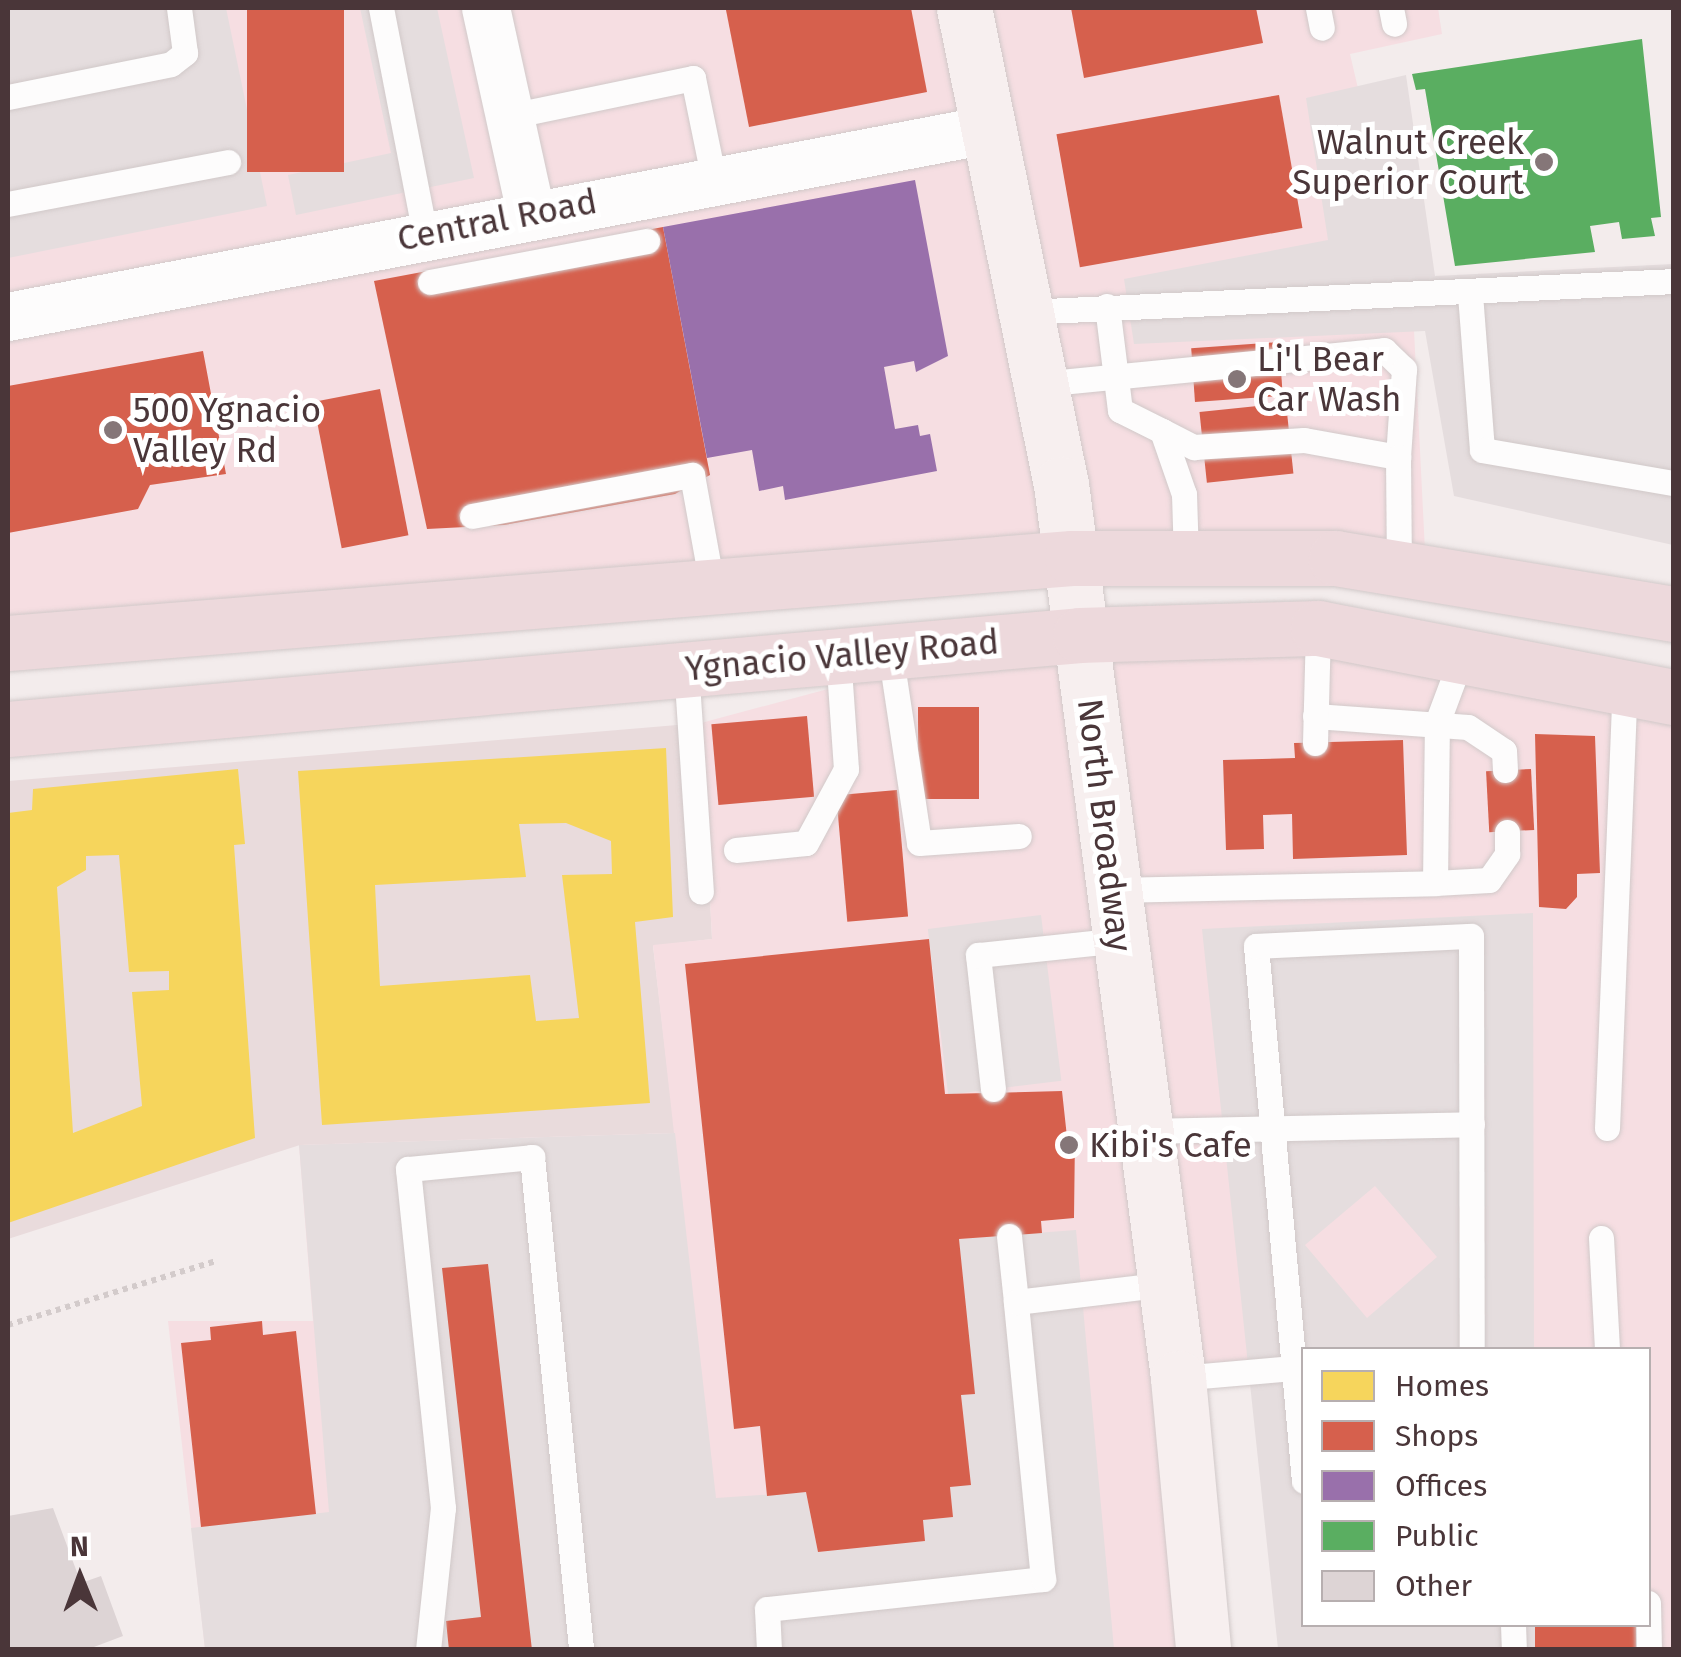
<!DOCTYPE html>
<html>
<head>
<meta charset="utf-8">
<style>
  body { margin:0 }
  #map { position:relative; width:1681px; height:1657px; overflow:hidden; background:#f3ecec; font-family:"Fira Sans",sans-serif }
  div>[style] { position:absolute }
  .residential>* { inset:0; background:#e9dbdc }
  .commercial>* { inset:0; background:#f6dee2 }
  .parking>* { inset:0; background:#e5ddde; transform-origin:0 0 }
  .homes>* { inset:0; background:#f6d55c }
  .shops>* { inset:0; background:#d6604d; transform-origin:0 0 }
  .offices>* { inset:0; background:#9970ab }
  .public>* { inset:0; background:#5aae61 }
  .building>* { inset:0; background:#ddd4d5 }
  .path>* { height:6px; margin-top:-3px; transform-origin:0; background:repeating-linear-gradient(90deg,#d3cbcb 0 5px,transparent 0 10px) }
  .roads { filter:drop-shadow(0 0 2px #d1c9c9) drop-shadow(0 0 2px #d1c9c9) }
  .lane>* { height:25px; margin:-12.5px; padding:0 12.5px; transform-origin:12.5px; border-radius:12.5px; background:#fdfcfc }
  .street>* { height:48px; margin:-24px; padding:0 24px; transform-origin:24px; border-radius:24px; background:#fdfcfc }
  .secondary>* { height:55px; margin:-27.5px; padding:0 27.5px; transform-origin:27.5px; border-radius:27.5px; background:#f7efef }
  .highway>* { height:55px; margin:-27.5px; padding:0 27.5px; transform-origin:27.5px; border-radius:27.5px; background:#edd9dc }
  .dots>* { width:28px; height:28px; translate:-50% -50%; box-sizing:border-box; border:5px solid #fff; border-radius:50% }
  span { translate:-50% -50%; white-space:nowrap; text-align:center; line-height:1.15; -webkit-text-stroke:10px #fff; paint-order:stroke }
  .poi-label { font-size:35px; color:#4a3639 }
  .right { translate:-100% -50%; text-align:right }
  .left { translate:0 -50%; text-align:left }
  .street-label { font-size:35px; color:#4a3639 }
  .frame { position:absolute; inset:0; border:10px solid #4a3639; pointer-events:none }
  .legend { position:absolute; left:1301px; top:1347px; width:350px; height:280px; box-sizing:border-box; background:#fff; border:2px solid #b7afb0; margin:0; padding:12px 18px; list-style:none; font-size:30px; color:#4a3639 }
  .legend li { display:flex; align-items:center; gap:20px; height:50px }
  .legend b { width:50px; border:2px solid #b7afb0 }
  .north { position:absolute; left:30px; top:1527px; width:100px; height:100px; -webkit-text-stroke:8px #fff; paint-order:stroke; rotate:359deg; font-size:28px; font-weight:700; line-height:40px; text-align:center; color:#4a3639 }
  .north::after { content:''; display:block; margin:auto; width:35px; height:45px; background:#4a3639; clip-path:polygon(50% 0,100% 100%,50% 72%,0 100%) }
</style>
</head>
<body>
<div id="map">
  <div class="residential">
    <i style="clip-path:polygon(701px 723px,712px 939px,653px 946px,675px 1133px,300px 1145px,8px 1239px,8px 781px)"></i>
  </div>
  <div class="commercial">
    <i style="clip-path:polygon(8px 8px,1438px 8px,1442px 34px,1350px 54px,1414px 330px,1426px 571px,1336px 558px,8px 643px)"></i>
    <i style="clip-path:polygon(1158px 634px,1673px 697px,1673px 1649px,1536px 1649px,1535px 1625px,1648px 1624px,1648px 1350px,1534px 1349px,1534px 1338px,1304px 1350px,1178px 1378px,1203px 1649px,205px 1649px,168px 1321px,313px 1321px,299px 1145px,674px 1133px,653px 945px,712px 939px,701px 723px,1003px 642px)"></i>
  </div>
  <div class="parking">
    <i style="clip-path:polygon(8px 8px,226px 8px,267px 206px,8px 258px)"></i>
    <i style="clip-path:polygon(360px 8px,437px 8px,474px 178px,296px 215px,288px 175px,391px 153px)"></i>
    <i style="clip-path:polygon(1406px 75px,1435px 276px,1673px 264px,1673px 545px,1454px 496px,1425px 331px,1134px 344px,1124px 279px,1328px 240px,1306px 98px)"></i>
    <i style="clip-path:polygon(evenodd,1533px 913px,1534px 1349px,1304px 1350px,1304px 1624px,1535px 1625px,1536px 1649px,1278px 1649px,1202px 929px,1533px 913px,1375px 1186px,1437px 1257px,1367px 1318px,1305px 1245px,1375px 1186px)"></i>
    <i style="left:1041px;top:915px;width:167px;height:114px;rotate:83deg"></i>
    <i style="clip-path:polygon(675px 1133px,716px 1498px,806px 1492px,818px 1552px,925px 1541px,923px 1520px,953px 1517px,950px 1487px,971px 1484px,961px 1395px,974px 1394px,959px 1239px,1076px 1230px,1114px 1649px,205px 1649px,191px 1528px,329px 1512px,299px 1145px)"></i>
  </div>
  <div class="homes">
    <i style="clip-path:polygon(evenodd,666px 748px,673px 917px,635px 922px,650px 1103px,322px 1125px,298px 771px,666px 748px,566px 823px,611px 841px,612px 874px,562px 875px,579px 1018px,536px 1021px,530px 975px,380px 986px,375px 885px,526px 877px,519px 824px,566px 823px)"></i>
    <i style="clip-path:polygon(evenodd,238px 769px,245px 844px,234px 845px,255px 1138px,8px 1223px,8px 813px,32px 810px,33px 789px,238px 769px,119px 855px,129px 972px,169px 971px,169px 990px,132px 992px,142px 1106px,73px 1133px,57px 887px,86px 870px,86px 856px,119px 855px)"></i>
  </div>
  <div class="shops">
    <i style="left:247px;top:8px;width:97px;height:164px"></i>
    <i style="clip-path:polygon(736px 8px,911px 8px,927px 92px,749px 127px,726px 10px)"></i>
    <i style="clip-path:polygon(1071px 8px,1256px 8px,1263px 43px,1084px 78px)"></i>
    <i style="left:1279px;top:95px;width:135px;height:226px;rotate:80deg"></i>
    <i style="clip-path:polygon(663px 227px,710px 475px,675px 494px,504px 525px,427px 529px,374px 281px)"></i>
    <i style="left:1279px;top:342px;width:54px;height:88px;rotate:86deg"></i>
    <i style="clip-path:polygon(203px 351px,226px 474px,150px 485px,138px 509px,8px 533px,8px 386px)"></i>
    <i style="left:380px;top:389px;width:149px;height:68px;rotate:79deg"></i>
    <i style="left:1286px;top:403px;width:71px;height:87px;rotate:84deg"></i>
    <i style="left:918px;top:707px;width:61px;height:92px"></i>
    <i style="left:807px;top:716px;width:81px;height:96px;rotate:85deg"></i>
    <i style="clip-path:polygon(1535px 734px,1595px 736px,1600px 873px,1577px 874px,1577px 897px,1566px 909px,1539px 907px)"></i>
    <i style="clip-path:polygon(1403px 740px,1407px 855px,1293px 859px,1292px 814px,1263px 815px,1264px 849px,1226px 850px,1223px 760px,1295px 758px,1294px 743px)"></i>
    <i style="left:1531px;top:769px;width:61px;height:45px;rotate:87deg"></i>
    <i style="left:897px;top:790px;width:127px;height:61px;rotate:85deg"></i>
    <i style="clip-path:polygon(929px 939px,945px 1094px,1062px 1091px,1067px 1137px,1075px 1136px,1074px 1218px,1041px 1221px,1042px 1233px,959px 1239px,975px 1394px,961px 1395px,971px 1485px,950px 1487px,953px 1517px,923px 1520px,925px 1541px,818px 1552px,806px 1492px,767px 1496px,760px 1426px,734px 1429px,685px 964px)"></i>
    <i style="clip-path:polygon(488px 1264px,532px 1650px,449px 1650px,446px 1621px,481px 1617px,442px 1268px)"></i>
    <i style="clip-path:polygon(262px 1321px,263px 1335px,296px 1331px,316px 1514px,201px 1527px,181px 1343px,211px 1340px,210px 1327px)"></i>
    <i style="left:1535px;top:1624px;width:101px;height:26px"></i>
  </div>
  <div class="offices">
    <i style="clip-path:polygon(915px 180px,948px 356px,916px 372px,914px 361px,884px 367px,895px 429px,918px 425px,920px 436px,930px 434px,937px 471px,785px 500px,783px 486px,759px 491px,752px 450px,707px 458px,663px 227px)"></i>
  </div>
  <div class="public">
    <i style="clip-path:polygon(1642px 39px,1661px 217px,1651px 218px,1655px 236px,1622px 239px,1619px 222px,1590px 226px,1595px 252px,1455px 266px,1425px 89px,1416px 90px,1412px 74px)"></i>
  </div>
  <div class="building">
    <i style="clip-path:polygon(53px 1508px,81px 1583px,101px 1576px,123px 1636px,86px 1650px,8px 1650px,8px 1516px)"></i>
  </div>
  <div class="path">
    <i style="left:8px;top:1325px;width:218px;rotate:-17.1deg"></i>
  </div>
  <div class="roads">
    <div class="lane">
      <i style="left:381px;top:8px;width:230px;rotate:79deg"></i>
      <i style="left:1318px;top:8px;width:20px;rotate:79deg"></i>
      <i style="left:1391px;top:8px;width:16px;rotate:79deg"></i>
      <i style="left:8px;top:97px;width:166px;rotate:-11.4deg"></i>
      <i style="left:171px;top:64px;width:18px;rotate:-38deg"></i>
      <i style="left:185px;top:53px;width:45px;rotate:-97.6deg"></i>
      <i style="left:510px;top:116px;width:187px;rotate:-11.7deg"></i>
      <i style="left:693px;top:78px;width:104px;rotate:78.4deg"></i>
      <i style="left:8px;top:204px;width:224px;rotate:-10.8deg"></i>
      <i style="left:430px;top:282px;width:221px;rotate:-10.7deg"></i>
      <i style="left:1470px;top:294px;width:156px;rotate:85.6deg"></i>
      <i style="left:1482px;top:450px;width:195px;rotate:9.8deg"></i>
      <i style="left:1107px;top:306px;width:105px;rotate:82.9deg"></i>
      <i style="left:1120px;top:410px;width:47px;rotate:26.6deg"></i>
      <i style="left:1162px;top:431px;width:67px;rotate:70.8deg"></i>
      <i style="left:1184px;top:494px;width:64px;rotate:88.2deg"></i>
      <i style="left:1025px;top:312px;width:650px;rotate:-2.73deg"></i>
      <i style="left:1040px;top:384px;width:346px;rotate:-5.6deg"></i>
      <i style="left:1384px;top:350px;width:28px;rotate:44deg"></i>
      <i style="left:1404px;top:369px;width:88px;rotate:93.9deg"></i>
      <i style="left:1162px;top:431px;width:36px;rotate:27deg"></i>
      <i style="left:1194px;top:447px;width:110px;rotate:-3.6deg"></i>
      <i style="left:1304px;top:440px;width:96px;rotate:10.3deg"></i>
      <i style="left:1398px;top:457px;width:110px;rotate:89.5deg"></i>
      <i style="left:472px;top:516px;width:224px;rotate:-10.6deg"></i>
      <i style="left:692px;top:475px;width:112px;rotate:79.7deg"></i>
      <i style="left:890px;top:651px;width:194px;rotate:81.4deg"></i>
      <i style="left:919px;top:843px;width:100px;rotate:-4deg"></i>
      <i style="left:686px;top:667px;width:225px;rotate:86.2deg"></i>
      <i style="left:1315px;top:716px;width:153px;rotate:4.1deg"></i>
      <i style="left:1468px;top:727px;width:43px;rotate:33.7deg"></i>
      <i style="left:1504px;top:751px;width:19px;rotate:87deg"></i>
      <i style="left:1315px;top:743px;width:115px;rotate:-88.5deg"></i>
      <i style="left:736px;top:850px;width:70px;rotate:-5.7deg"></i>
      <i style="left:806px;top:843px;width:84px;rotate:-61.6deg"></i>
      <i style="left:846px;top:769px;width:114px;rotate:-94deg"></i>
      <i style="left:1435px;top:883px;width:54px;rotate:-3.2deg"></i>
      <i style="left:1489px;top:880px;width:32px;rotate:-55deg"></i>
      <i style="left:1507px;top:854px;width:22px;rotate:-90deg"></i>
      <i style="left:1113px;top:890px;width:322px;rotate:-1.2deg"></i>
      <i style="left:1435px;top:883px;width:160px;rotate:-89.3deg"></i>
      <i style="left:1437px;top:723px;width:72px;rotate:-69.5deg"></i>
      <i style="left:993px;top:1089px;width:135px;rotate:-96.4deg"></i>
      <i style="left:978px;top:955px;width:143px;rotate:-6deg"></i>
      <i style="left:1607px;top:1128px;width:441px;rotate:-87.7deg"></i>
      <i style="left:1145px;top:1131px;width:327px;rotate:-1.2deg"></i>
      <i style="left:1009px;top:1236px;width:66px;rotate:83.9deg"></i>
      <i style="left:1601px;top:1238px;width:112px;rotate:86.9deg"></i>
      <i style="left:1178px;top:1378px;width:126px;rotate:-5deg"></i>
      <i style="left:1304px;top:1481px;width:537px;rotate:-95.13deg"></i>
      <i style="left:1256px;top:946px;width:215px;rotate:-2.7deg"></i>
      <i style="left:1471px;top:936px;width:414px;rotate:89.9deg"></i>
      <i style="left:1648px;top:1603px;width:47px;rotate:88.8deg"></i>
      <i style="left:1513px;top:1624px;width:26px;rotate:88deg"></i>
      <i style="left:428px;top:1650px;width:143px;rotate:-84deg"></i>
      <i style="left:443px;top:1508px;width:341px;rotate:-95.9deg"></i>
      <i style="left:408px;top:1169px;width:125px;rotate:-5.5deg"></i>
      <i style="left:532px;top:1157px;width:495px;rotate:84.3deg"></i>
      <i style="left:769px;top:1650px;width:41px;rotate:-92.8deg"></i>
      <i style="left:767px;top:1609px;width:278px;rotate:-6.2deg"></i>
      <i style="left:1043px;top:1579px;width:278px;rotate:-95.6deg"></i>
      <i style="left:1016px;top:1302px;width:151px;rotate:-6.8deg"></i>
    </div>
    <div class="street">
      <i style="left:486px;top:8px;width:209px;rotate:77.6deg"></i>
      <i style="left:8px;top:317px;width:997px;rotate:-10.81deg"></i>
    </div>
    <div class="secondary">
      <i style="left:964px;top:8px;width:486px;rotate:78.5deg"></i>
      <i style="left:1061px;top:484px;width:902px;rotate:82.54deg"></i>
      <i style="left:1178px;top:1378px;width:273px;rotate:84.7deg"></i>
    </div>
    <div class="highway">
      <i style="left:8px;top:643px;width:1067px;rotate:-4.57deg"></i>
      <i style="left:1072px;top:558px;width:264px"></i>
      <i style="left:1336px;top:558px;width:343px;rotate:9.4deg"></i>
      <i style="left:8px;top:729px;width:1076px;rotate:-5.01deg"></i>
      <i style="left:1080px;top:635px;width:238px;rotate:-1.7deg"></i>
      <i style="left:1318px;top:628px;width:363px;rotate:11deg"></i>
    </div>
  </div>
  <div class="dots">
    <i style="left:1544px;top:162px;background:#857678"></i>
    <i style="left:1237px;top:379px;background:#857678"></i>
    <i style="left:113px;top:430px;background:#857678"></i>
    <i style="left:1069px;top:1145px;background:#857678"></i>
  </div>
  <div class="poi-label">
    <span class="right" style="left:1524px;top:162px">Walnut Creek<br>Superior Court</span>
    <span class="left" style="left:1257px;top:379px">Li'l Bear<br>Car Wash</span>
    <span class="left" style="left:133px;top:430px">500 Ygnacio<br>Valley Rd</span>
    <span class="left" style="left:1089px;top:1145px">Kibi's Cafe</span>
  </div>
  <div class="street-label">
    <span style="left:497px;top:220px;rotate:-11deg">Central Road</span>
    <span style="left:842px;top:655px;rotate:-5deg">Ygnacio Valley Road</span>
    <span style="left:1105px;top:825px;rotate:83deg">North Broadway</span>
  </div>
  <div class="frame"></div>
  <ul class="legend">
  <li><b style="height:28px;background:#f6d55c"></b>Homes</li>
  <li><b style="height:28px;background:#d6604d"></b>Shops</li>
  <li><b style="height:28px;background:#9970ab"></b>Offices</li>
  <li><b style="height:28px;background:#5aae61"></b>Public</li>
  <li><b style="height:28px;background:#ddd4d5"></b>Other</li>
  </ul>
  <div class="north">N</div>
</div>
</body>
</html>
